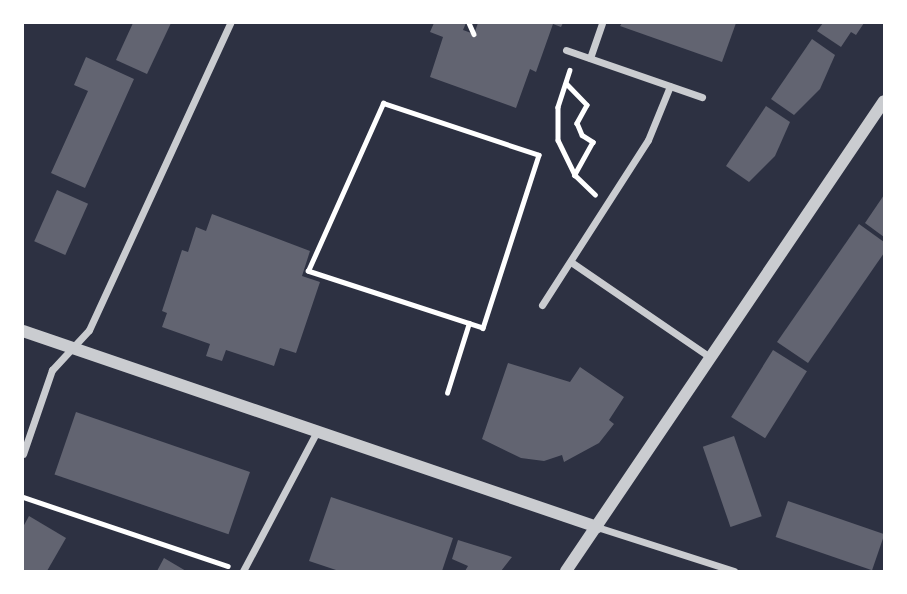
<!DOCTYPE html>
<html>
<head>
<meta charset="utf-8">
<style>
  body { margin:0 }
  #map { position:relative; width:907px; height:594px; overflow:hidden; background:#2d3142; font-family:Quicksand,sans-serif }
  div>[style] { position:absolute }
  .building>* { inset:0; background:#626471; transform-origin:0 0 }
  .path>* { height:4.5px; margin:-2.25px; padding:0 2.25px; transform-origin:2.25px; border-radius:2.25px; background:#fff }
  .minor>* { height:7px; margin:-3.5px; padding:0 3.5px; transform-origin:3.5px; border-radius:3.5px; background:#caccd0 }
  .tertiary>* { height:12px; margin:-6px; padding:0 6px; transform-origin:6px; border-radius:6px; background:#caccd0 }
  span { translate:-50% -50%; white-space:nowrap; text-align:center; line-height:1.15; -webkit-text-stroke:6px #fff; paint-order:stroke }
  .frame { position:absolute; inset:0; border:24px solid #fff; pointer-events:none }
</style>
</head>
<body>
<div id="map">
  <div class="building">
    <i style="clip-path:polygon(133px 23px,171px 23px,147px 74px,116px 60px)"></i>
    <i style="clip-path:polygon(434px 23px,466px 23px,463px 30px,474px 34px,478px 23px,563px 23px,561px 27px,553px 24px,536px 72px,530px 69px,516px 108px,430px 77px,443px 37px,430px 32px)"></i>
    <i style="clip-path:polygon(622px 23px,736px 23px,722px 62px,620px 26px)"></i>
    <i style="clip-path:polygon(823px 23px,864px 23px,856px 35px,851px 32px,841px 47px,817px 31px)"></i>
    <i style="clip-path:polygon(812px 39px,835px 55px,820px 89px,794px 115px,771px 99px)"></i>
    <i style="clip-path:polygon(86px 57px,134px 79px,85px 188px,51px 173px,88px 91px,74px 85px)"></i>
    <i style="clip-path:polygon(766px 106px,790px 122px,775px 156px,749px 182px,726px 166px)"></i>
    <i style="left:57px;top:190px;width:34px;height:56px;rotate:24deg"></i>
    <i style="clip-path:polygon(884px 195px,884px 237px,865px 223px)"></i>
    <i style="clip-path:polygon(212px 214px,310px 251px,302px 276px,320px 282px,296px 353px,280px 348px,274px 366px,226px 350px,222px 361px,206px 356px,210px 344px,162px 327px,167px 313px,162px 311px,182px 250px,188px 252px,196px 227px,206px 231px)"></i>
    <i style="clip-path:polygon(859px 224px,884px 242px,884px 253px,808px 363px,777px 342px)"></i>
    <i style="left:773px;top:350px;width:40px;height:79px;rotate:32deg"></i>
    <i style="clip-path:polygon(508px 363px,570px 382px,580px 367px,624px 397px,609px 420px,614px 424px,599px 443px,564px 462px,562px 455px,544px 461px,521px 458px,482px 439px)"></i>
    <i style="left:76px;top:412px;width:184px;height:66px;rotate:19deg"></i>
    <i style="left:734px;top:436px;width:85px;height:33px;rotate:71deg"></i>
    <i style="clip-path:polygon(331px 497px,453px 538px,442px 571px,339px 571px,309px 561px)"></i>
    <i style="left:788px;top:501px;width:102px;height:38px;rotate:19deg"></i>
    <i style="clip-path:polygon(29px 516px,66px 538px,47px 571px,23px 571px,23px 527px)"></i>
    <i style="clip-path:polygon(458px 540px,512px 557px,501px 571px,465px 571px,468px 566px,452px 559px)"></i>
    <i style="clip-path:polygon(164px 558px,186px 571px,157px 571px)"></i>
  </div>
  <div class="path">
    <i style="left:469px;top:23px;width:12px;rotate:66deg"></i>
    <i style="left:570px;top:70px;width:39px;rotate:108deg"></i>
    <i style="left:558px;top:107px;width:33px;rotate:90deg"></i>
    <i style="left:558px;top:140px;width:39px;rotate:64deg"></i>
    <i style="left:575px;top:175px;width:28px;rotate:44deg"></i>
    <i style="left:566px;top:83px;width:30px;rotate:46deg"></i>
    <i style="left:587px;top:105px;width:21px;rotate:119deg"></i>
    <i style="left:577px;top:123px;width:13px;rotate:67deg"></i>
    <i style="left:582px;top:135px;width:13px;rotate:32deg"></i>
    <i style="left:593px;top:142px;width:38px;rotate:119deg"></i>
    <i style="left:383px;top:103px;width:164px;rotate:18.4deg"></i>
    <i style="left:539px;top:155px;width:182px;rotate:107.9deg"></i>
    <i style="left:483px;top:328px;width:184px;rotate:-162deg"></i>
    <i style="left:308px;top:271px;width:184px;rotate:-65.9deg"></i>
    <i style="left:447px;top:393px;width:73px;rotate:-72.6deg"></i>
    <i style="left:23px;top:497px;width:216px;rotate:18.6deg"></i>
  </div>
  <div class="minor">
    <i style="left:566px;top:50px;width:144px;rotate:19.1deg"></i>
    <i style="left:590px;top:58px;width:37px;rotate:-71deg"></i>
    <i style="left:571px;top:262px;width:168px;rotate:34.4deg"></i>
    <i style="left:542px;top:305px;width:196px;rotate:-57.3deg"></i>
    <i style="left:648px;top:140px;width:58px;rotate:-67.8deg"></i>
    <i style="left:23px;top:454px;width:89px;rotate:-71deg"></i>
    <i style="left:52px;top:370px;width:54px;rotate:-47.2deg"></i>
    <i style="left:89px;top:330px;width:338px;rotate:-65.3deg"></i>
    <i style="left:597px;top:527px;width:144px;rotate:17.8deg"></i>
    <i style="left:243px;top:571px;width:156px;rotate:-62.1deg"></i>
  </div>
  <div class="tertiary">
    <i style="left:23px;top:331px;width:607px;rotate:18.85deg"></i>
    <i style="left:566px;top:571px;width:567px;rotate:-55.92deg"></i>
  </div>
  <div class="frame"></div>
</div>
</body>
</html>
